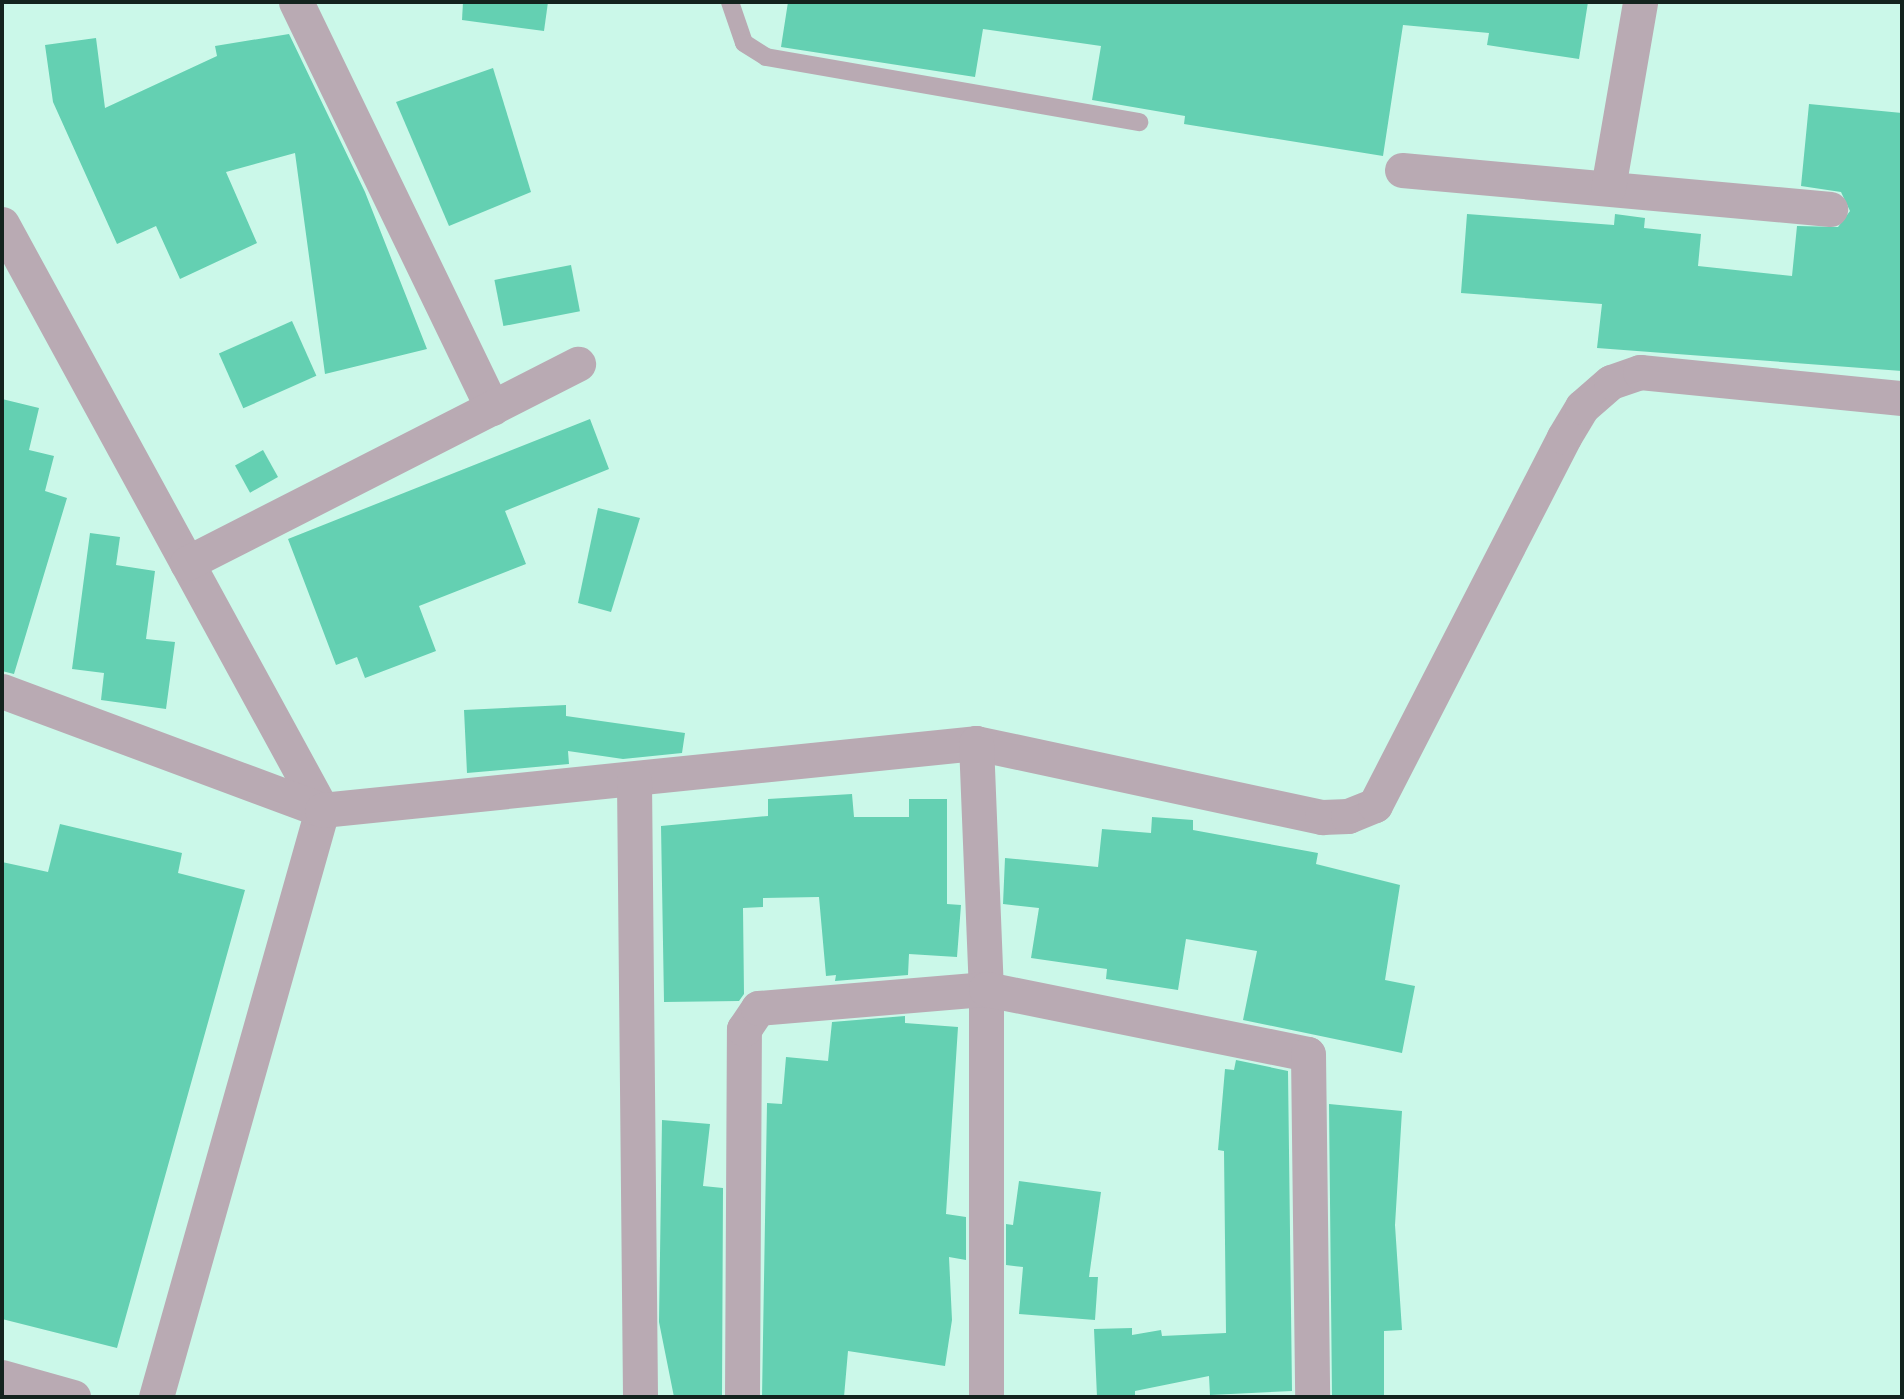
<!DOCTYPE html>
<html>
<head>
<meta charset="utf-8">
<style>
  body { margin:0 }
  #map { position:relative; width:1904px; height:1399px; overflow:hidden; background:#cbf8e9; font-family:"Playfair Display",serif }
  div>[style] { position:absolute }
  .building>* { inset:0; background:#64d0b2; transform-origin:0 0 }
  .lane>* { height:18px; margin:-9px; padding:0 9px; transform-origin:9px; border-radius:9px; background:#b9aab3 }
  .street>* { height:35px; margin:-17.5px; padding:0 17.5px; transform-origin:17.5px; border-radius:17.5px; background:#b9aab3 }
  span { translate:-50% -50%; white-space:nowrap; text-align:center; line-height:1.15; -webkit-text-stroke:6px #fff; paint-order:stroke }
  .frame { position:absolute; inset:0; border:4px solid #13231e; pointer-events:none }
</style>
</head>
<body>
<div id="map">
  <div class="building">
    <i style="clip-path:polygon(463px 2px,548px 2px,544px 31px,462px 20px)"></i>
    <i style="clip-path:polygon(788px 2px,1588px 2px,1579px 59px,1487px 45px,1489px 33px,1403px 25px,1383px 156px,1184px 124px,1185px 116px,1092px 100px,1101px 46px,983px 29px,975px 77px,781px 47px)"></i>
    <i style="clip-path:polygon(289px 34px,365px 192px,427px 349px,325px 374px,295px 153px,226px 172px,257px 243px,180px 279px,156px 226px,117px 244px,53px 102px,45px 45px,96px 38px,105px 108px,217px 56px,215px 46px)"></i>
    <i style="clip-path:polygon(493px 68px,531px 192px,449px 226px,396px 102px)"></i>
    <i style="clip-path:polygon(1809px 104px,1902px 113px,1902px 371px,1597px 348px,1602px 304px,1461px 293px,1467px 214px,1614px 225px,1615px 214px,1645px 218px,1644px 228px,1701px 234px,1698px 266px,1792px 276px,1797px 226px,1838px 227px,1850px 211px,1841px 192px,1801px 186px)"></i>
    <i style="left:571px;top:265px;width:47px;height:78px;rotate:79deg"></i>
    <i style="left:292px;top:321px;width:60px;height:80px;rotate:66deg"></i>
    <i style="clip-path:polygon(2px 399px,39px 408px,29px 450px,54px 456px,45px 491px,67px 498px,14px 674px,2px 671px)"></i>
    <i style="clip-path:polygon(590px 419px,609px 469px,505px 511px,526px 564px,419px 606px,436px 651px,365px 678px,357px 657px,336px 665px,288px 539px)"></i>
    <i style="left:263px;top:450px;width:31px;height:32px;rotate:61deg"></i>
    <i style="clip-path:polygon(598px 508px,640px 518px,611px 612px,578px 603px)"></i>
    <i style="clip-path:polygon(90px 533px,120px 537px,116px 565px,155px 571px,146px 639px,175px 642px,166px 709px,101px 700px,104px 673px,72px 669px)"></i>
    <i style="clip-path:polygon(566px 705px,566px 716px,685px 733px,682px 753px,623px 759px,568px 751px,569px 764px,467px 773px,464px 710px)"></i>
    <i style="clip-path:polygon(852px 794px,854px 817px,909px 817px,909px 799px,947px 799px,947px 904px,961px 905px,957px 957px,909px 954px,908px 975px,835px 981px,836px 975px,826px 976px,819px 897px,763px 898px,763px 907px,743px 908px,744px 994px,739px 1001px,664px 1002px,661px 826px,768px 816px,768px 799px)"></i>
    <i style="clip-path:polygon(1152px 817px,1193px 820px,1193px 830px,1318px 853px,1316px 864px,1400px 885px,1385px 980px,1415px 986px,1402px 1053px,1243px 1020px,1257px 951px,1186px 939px,1178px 990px,1106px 979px,1107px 969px,1031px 958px,1039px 908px,1003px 904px,1005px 858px,1098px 867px,1102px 829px,1151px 833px)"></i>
    <i style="clip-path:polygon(60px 824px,182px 853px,178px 873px,245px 890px,117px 1348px,2px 1319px,2px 862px,48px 872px)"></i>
    <i style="clip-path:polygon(905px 1016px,905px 1023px,958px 1027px,946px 1214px,966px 1217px,966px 1260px,949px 1257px,952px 1320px,945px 1366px,848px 1351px,844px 1397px,762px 1397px,767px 1103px,782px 1104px,786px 1057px,828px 1061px,832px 1022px)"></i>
    <i style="clip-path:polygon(1236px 1060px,1288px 1071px,1292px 1391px,1210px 1395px,1209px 1376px,1135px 1391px,1135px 1397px,1097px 1397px,1094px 1329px,1132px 1328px,1132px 1335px,1161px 1330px,1162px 1336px,1226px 1333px,1224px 1151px,1218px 1150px,1225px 1069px,1234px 1070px)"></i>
    <i style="clip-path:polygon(1329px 1104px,1402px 1111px,1395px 1225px,1402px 1330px,1384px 1331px,1384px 1397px,1332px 1397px)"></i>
    <i style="clip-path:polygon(662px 1120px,710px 1124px,703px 1186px,723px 1188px,722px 1397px,674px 1397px,659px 1322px)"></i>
    <i style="clip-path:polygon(1019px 1181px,1101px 1192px,1089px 1277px,1098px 1277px,1095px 1320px,1019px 1314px,1023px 1267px,1006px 1265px,1006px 1224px,1013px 1225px)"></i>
  </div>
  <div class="lane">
    <i style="left:730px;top:2px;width:43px;rotate:71.1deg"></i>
    <i style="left:744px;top:43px;width:26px;rotate:32deg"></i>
    <i style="left:766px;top:57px;width:379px;rotate:9.9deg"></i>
  </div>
  <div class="street">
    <i style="left:296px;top:2px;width:451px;rotate:64.2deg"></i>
    <i style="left:1402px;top:170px;width:430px;rotate:5.2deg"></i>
    <i style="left:1608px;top:188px;width:189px;rotate:-80.2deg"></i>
    <i style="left:2px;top:224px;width:668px;rotate:61.36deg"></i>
    <i style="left:322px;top:810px;width:610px;rotate:105.79deg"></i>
    <i style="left:187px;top:563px;width:439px;rotate:-27deg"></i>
    <i style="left:2px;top:691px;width:341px;rotate:20.4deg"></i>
    <i style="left:322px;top:810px;width:657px;rotate:-5.85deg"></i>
    <i style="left:976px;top:743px;width:354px;rotate:12.1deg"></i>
    <i style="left:1322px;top:817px;width:26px;rotate:-2deg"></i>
    <i style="left:1348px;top:816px;width:29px;rotate:-22deg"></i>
    <i style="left:1375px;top:805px;width:414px;rotate:-62.8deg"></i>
    <i style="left:1564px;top:437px;width:35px;rotate:-59deg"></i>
    <i style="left:1582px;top:407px;width:38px;rotate:-41deg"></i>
    <i style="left:1611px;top:382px;width:31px;rotate:-19deg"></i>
    <i style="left:1640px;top:372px;width:263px;rotate:5.7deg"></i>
    <i style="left:976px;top:743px;width:246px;rotate:87.7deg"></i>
    <i style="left:986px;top:989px;width:408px;rotate:90deg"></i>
    <i style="left:634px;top:781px;width:616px;rotate:89.44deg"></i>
    <i style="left:2px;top:1377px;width:74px;rotate:15.7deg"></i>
    <i style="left:742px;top:1397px;width:368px;rotate:-89.7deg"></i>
    <i style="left:744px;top:1029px;width:25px;rotate:-56deg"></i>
    <i style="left:758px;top:1008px;width:229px;rotate:-4.8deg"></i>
    <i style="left:986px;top:989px;width:328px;rotate:11.4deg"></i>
    <i style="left:1308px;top:1054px;width:343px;rotate:89.3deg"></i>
  </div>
  <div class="frame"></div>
</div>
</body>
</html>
